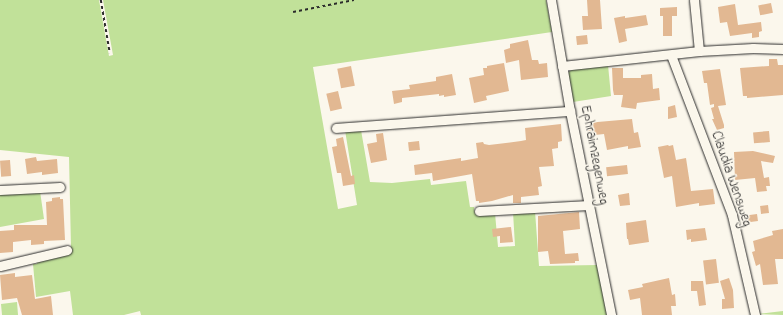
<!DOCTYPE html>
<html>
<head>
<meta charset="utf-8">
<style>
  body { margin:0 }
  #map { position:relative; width:783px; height:315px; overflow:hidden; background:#fbf7ec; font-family:"Indie Flower",sans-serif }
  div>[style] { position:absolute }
  .green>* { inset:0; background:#c1e199 }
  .building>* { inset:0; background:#e2b892; transform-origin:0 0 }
  .path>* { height:1.5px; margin-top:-0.75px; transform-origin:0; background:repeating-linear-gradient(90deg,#2b2b2b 0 3px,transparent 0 6px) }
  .roads { filter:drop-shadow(0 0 1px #2b2b2b) drop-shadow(0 0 1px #2b2b2b) }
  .street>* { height:9px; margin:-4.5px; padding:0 4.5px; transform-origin:4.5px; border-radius:4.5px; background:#fbf7ec }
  span { translate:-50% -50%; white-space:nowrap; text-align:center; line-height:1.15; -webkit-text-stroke:3px #fbf7ec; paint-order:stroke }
  .street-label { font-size:14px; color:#2b2b2b }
</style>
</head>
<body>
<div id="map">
  <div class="green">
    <i style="clip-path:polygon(0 0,99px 0,109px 56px,113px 55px,103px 0,546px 0,552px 32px,313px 67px,338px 209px,357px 205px,345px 130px,361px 130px,370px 182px,392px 183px,430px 179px,431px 185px,466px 181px,470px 207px,474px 207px,475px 214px,495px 213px,498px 247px,515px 246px,513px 212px,535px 211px,539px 266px,597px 265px,607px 315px,141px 315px,140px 311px,124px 315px,73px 315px,70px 291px,36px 297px,33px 264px,37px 264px,36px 259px,46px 253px,71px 248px,69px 157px,0 150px)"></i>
    <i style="clip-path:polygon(608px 65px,611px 96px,573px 102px,568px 73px,573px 68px)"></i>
    <i style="clip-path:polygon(40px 191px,44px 219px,0 227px,0 193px)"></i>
    <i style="clip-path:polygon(17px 302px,18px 315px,2px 315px,1px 304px)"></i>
    <i style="clip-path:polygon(783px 311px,783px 315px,758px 314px)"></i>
  </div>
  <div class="building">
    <i style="clip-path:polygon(587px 0,600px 0,602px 29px,583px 30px,582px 16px,588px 16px)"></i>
    <i style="left:771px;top:3px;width:10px;height:13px;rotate:79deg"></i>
    <i style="clip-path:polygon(735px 4px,738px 25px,761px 22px,762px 31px,759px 32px,759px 37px,752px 38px,752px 33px,730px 36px,727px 22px,720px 23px,718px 7px)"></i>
    <i style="clip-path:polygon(677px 7px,677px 16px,672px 16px,672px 36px,663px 36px,663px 16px,660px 16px,660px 8px)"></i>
    <i style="clip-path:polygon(646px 15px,648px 25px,625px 29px,627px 41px,619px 43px,614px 18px,625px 16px,625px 18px)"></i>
    <i style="left:587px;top:35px;width:9px;height:11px;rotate:84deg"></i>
    <i style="clip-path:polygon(528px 40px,532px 60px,538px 60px,539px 64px,547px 63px,548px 77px,521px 80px,519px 60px,506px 63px,504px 50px,510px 48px,510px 44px)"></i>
    <i style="clip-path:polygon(769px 59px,777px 59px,778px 65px,783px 65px,783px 95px,747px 98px,747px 96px,743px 96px,740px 68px,769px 66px)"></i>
    <i style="clip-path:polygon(504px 63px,509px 91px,486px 96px,487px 100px,474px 103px,469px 78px,484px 75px,483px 68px,487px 68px,487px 66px)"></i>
    <i style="left:351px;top:66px;width:20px;height:14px;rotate:79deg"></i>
    <i style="clip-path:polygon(612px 68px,623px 68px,623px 78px,641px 78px,641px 75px,652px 74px,653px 89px,659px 88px,660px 100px,637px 103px,636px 109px,621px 107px,623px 95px,614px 95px,613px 90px)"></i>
    <i style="clip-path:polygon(720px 69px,726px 105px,718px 106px,724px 125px,724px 128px,717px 130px,712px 119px,714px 119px,711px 108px,714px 107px,714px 104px,710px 105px,707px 83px,704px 83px,702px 71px)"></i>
    <i style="clip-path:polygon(452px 74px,456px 95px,444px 97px,444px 95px,439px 96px,439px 94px,402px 98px,402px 102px,394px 104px,392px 91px,410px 89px,409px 85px,436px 81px,436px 77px)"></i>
    <i style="left:338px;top:91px;width:18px;height:12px;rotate:77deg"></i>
    <i style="clip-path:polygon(675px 105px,677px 117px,668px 119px,668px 107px)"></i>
    <i style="clip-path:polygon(632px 119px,634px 133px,638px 132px,641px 147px,628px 149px,628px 146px,607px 150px,604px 134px,595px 135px,594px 132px,588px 134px,586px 123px)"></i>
    <i style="clip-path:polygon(561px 124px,562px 141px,558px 142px,558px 148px,552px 149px,554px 166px,539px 167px,542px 186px,538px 187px,539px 195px,521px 197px,521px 203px,513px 203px,513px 195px,492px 201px,479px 203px,479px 201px,476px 201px,472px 174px,433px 181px,432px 173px,415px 175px,414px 165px,461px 158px,461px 161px,478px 158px,476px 143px,483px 142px,484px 144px,489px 145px,521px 141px,526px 140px,525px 128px)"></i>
    <i style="left:769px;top:131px;width:11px;height:16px;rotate:85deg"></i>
    <i style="clip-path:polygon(383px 133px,387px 160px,371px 163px,367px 144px,377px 142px,376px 134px)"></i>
    <i style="clip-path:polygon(343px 137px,351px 176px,354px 175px,355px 184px,343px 186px,341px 173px,337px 173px,332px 147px,337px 146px,336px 139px)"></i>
    <i style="left:419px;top:141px;width:9px;height:11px;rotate:84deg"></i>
    <i style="clip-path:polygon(668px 145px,669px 146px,673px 145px,676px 160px,686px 158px,691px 191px,713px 189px,715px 204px,699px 206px,699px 203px,676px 207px,672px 176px,664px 178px,658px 147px)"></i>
    <i style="clip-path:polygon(753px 151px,775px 156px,773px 163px,761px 161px,764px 178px,769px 177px,770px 186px,766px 186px,767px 191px,757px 192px,755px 178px,735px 180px,734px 152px)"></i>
    <i style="clip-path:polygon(36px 157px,37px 161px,57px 159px,58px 173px,42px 175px,42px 172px,27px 174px,25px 159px)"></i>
    <i style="left:10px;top:160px;width:16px;height:10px;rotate:86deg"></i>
    <i style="left:627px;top:165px;width:9px;height:21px;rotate:84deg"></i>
    <i style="clip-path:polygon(629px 193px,630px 205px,620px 206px,618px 195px)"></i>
    <i style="clip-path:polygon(60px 197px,60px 199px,63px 199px,65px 240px,44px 241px,44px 244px,31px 245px,31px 240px,13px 242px,13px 252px,0 253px,0 231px,14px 230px,14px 225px,47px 225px,46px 202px,52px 201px,52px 198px)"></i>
    <i style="left:768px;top:205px;width:8px;height:8px;rotate:83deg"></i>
    <i style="clip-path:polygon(579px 212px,580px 229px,563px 231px,565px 254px,578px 253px,579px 261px,575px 261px,575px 263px,550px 264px,548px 251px,538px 252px,538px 216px)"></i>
    <i style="left:757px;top:214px;width:7px;height:13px;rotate:82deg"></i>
    <i style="clip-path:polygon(646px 220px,649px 242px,629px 245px,628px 239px,627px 239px,626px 223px)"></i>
    <i style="clip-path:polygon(511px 227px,513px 242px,500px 243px,500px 236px,493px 237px,492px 229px)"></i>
    <i style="clip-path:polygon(705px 228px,707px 240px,691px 242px,691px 239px,687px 240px,686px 230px)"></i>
    <i style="clip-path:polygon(783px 229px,783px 259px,775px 259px,778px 284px,763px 285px,760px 264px,756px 266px,752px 252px,755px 251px,753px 241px,773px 235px,772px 231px)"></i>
    <i style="left:716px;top:259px;width:24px;height:13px;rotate:83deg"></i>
    <i style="clip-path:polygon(15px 273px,15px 277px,32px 275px,35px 299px,51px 296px,53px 315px,22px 315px,17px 298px,2px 300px,0 275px)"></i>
    <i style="clip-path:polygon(669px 278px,672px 295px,675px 294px,676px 306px,671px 306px,672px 315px,642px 315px,640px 298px,630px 300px,628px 290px,643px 287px,642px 284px)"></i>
    <i style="clip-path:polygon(729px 278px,733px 290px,734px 308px,722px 309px,722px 299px,725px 299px,720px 281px)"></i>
    <i style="clip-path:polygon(691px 281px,703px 281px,706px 305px,699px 306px,697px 291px,691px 291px)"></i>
  </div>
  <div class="path">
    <i style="left:101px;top:0;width:54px;rotate:80.4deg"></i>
    <i style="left:293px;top:12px;width:62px;rotate:-11.1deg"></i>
  </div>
  <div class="roads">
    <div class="street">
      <i style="left:551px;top:0;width:113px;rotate:80.3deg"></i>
      <i style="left:570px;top:111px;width:208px;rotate:78.6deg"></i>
      <i style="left:694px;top:0;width:51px;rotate:84.4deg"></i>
      <i style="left:671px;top:55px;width:171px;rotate:69.1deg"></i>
      <i style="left:732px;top:215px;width:103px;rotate:77deg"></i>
      <i style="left:562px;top:66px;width:138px;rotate:-6.2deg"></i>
      <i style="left:699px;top:51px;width:54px;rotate:-3.2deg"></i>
      <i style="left:753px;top:48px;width:30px;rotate:2deg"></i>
      <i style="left:336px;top:128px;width:235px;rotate:-4.2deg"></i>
      <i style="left:0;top:190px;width:60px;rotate:-2.9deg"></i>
      <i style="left:479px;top:211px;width:110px;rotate:-3.1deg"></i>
      <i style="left:0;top:266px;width:69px;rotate:-13.4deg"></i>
    </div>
  </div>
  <div class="street-label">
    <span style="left:594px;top:155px;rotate:79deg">Ephraimzegenweg</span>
    <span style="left:731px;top:179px;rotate:71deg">Claudia Wensweg</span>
  </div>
</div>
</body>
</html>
